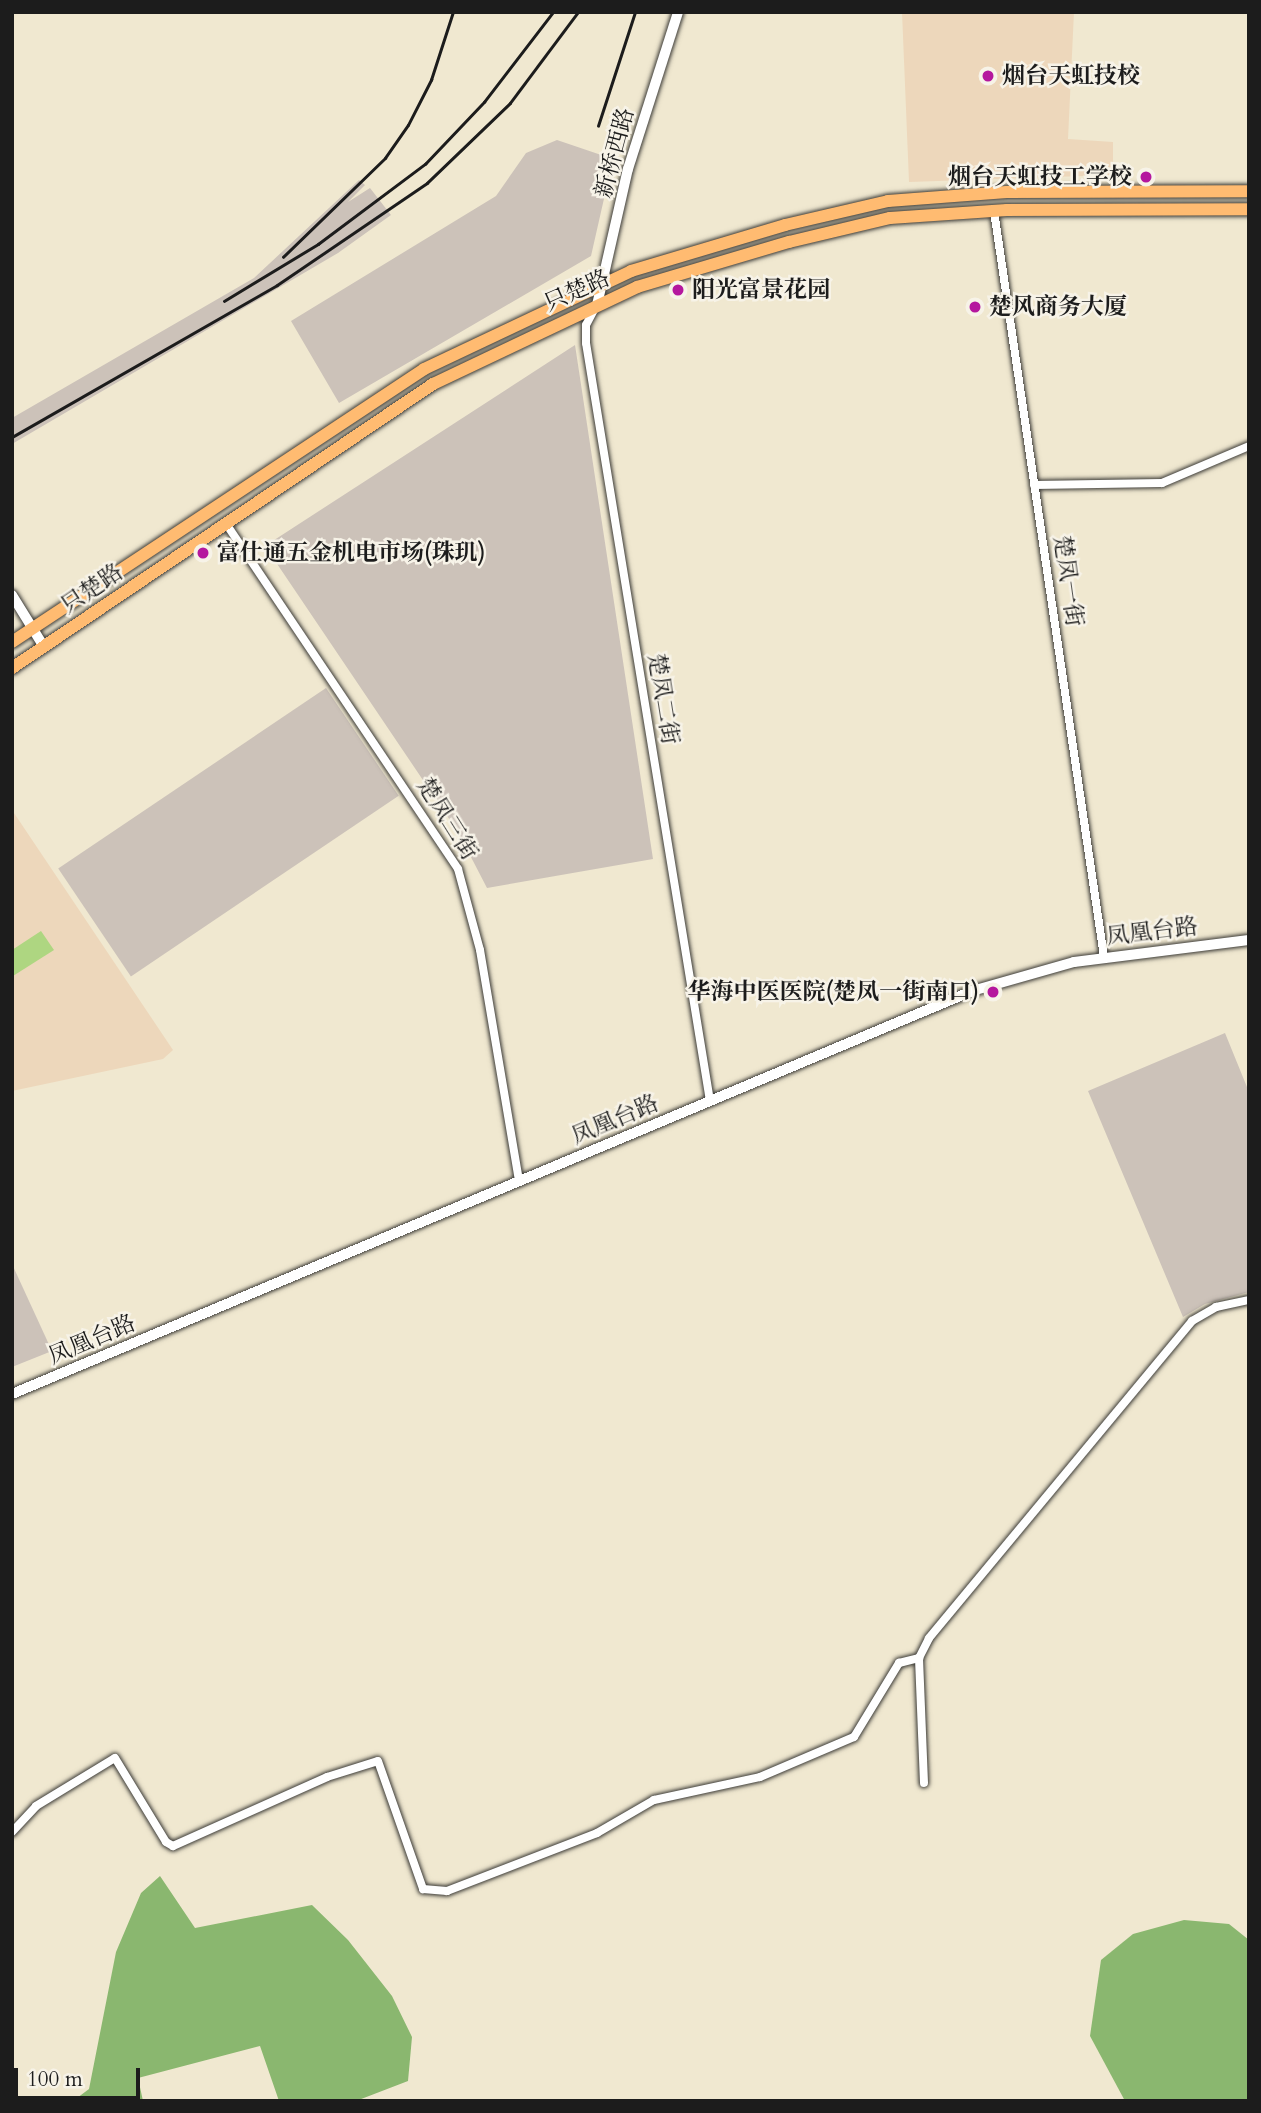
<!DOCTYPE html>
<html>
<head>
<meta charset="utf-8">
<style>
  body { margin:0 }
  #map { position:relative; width:1261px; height:2113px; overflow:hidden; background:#f0e8d0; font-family:Cardo,"Noto Serif SC",serif }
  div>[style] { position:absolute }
  .built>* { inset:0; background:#edd7bb }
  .industrial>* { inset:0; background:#ccc2b9; transform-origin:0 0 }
  .green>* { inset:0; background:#aed681 }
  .forest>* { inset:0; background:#8ab76f }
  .roads { filter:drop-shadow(0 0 2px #3c3b37) drop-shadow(0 0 2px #3c3b37) }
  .minor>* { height:8px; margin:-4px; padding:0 4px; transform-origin:4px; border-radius:4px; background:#fff }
  .tertiary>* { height:10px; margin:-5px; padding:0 5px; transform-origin:5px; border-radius:5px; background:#fff }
  .primary>* { height:12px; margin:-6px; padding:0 6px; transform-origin:6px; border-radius:6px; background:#ffbb71 }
  .rail>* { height:2.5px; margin:-1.25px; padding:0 1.25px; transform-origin:1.25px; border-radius:1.25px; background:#1c1c1c }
  .dots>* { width:19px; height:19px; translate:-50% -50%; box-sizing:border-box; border:4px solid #f7f3e8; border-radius:50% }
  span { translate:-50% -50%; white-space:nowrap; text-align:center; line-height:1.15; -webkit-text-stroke:5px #f7f3e8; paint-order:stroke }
  .poi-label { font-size:23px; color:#1c1c1c; font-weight:700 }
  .left { translate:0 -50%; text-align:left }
  .right { translate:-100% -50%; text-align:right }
  .street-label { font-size:23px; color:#1c1c1c }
  .frame { position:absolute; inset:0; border:14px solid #1c1c1c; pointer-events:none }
  .scale { position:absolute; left:14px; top:2068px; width:126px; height:32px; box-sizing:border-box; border:4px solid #1c1c1c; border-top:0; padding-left:9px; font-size:21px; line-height:24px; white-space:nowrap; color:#1c1c1c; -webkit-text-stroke:5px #f7f3e8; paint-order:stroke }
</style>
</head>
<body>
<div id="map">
  <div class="built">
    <i style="clip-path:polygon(902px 12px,1074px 12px,1068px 139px,1113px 142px,1113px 175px,909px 182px)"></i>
    <i style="clip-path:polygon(12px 810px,173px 1050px,163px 1059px,12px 1091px)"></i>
  </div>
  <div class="industrial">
    <i style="clip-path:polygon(557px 140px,613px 159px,591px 256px,339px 403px,291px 321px,496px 196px,526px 153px)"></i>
    <i style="clip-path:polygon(359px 180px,365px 185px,348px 202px,370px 188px,391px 215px,338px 253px,12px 444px,12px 418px,254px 278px)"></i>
    <i style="clip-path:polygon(575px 345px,653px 859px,487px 888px,458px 832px,265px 546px)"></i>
    <i style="left:326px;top:688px;width:130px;height:323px;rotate:56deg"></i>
    <i style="clip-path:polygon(1225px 1033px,1249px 1092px,1249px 1292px,1205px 1304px,1183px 1317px,1088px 1091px)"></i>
    <i style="clip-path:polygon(12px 1264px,52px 1351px,12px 1367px)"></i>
  </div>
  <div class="green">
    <i style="clip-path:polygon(41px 931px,54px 950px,13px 976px,12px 950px)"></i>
  </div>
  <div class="forest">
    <i style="clip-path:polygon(160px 1876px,195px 1928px,312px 1905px,348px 1940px,392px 1996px,412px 2037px,408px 2081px,356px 2101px,279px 2101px,260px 2046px,138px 2078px,143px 2101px,73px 2101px,89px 2089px,116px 1952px,141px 1893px)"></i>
    <i style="clip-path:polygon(1184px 1920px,1229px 1924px,1249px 1940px,1249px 2101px,1125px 2101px,1090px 2036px,1101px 1960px,1133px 1934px)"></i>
  </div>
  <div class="roads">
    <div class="minor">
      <i style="left:994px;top:211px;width:754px;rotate:81.61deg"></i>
      <i style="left:595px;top:308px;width:19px;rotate:118deg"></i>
      <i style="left:586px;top:325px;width:18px;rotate:90deg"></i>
      <i style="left:586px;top:343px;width:768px;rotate:80.71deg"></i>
      <i style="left:1034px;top:485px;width:128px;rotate:-0.9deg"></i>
      <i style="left:1162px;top:483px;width:95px;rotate:-23deg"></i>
      <i style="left:227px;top:525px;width:414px;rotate:56.1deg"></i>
      <i style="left:458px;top:869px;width:84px;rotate:74.8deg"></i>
      <i style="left:480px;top:950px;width:234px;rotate:80.4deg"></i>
      <i style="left:924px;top:1783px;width:125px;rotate:-92.3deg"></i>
      <i style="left:919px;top:1658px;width:22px;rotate:-63deg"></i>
      <i style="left:929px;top:1638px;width:412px;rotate:-50.3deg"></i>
      <i style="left:1192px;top:1321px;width:28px;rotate:-30deg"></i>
      <i style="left:1216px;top:1307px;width:34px;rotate:-12deg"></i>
      <i style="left:12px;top:1832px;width:35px;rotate:-47deg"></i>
      <i style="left:36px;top:1806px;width:92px;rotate:-31.3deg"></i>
      <i style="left:115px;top:1758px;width:98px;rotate:58.7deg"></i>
      <i style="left:166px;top:1842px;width:8px;rotate:30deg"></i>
      <i style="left:173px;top:1846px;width:169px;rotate:-24.1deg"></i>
      <i style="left:327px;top:1777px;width:53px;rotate:-17.4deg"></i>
      <i style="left:378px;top:1761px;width:136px;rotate:70.6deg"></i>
      <i style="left:423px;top:1889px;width:24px;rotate:5deg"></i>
      <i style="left:447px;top:1891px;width:161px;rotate:-21.1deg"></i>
      <i style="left:597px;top:1833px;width:66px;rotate:-30.1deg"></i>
      <i style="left:654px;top:1800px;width:108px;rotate:-12.2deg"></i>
      <i style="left:760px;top:1777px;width:102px;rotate:-23.1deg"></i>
      <i style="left:854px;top:1737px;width:87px;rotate:-58.7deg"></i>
      <i style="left:899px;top:1663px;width:21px;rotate:-14deg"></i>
    </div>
    <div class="tertiary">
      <i style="left:597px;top:305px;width:139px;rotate:-77.2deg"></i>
      <i style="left:628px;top:169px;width:165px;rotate:-72.3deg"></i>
      <i style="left:12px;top:595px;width:61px;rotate:58.4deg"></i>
      <i style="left:12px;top:1394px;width:1041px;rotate:-22.77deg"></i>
      <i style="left:972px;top:991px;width:106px;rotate:-15.9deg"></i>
      <i style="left:1074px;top:962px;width:176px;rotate:-7.2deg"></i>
    </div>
    <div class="primary">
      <i style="left:12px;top:642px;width:494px;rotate:-33.5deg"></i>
      <i style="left:424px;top:369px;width:229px;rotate:-25.3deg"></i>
      <i style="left:631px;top:271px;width:161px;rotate:-16.6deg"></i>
      <i style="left:785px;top:225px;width:106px;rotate:-13.1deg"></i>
      <i style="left:888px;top:201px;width:119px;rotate:-4.3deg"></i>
      <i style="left:1007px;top:192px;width:242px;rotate:-0.2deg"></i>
      <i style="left:12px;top:668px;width:508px;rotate:-34deg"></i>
      <i style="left:433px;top:384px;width:226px;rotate:-25.4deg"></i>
      <i style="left:637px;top:287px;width:159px;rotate:-16.5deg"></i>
      <i style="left:789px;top:242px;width:104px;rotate:-13.4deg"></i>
      <i style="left:890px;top:218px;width:117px;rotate:-3.9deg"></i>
      <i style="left:1007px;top:210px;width:242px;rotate:-0.2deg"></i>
    </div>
  </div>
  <div class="rail">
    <i style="left:598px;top:126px;width:120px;rotate:-72deg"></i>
    <i style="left:283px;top:257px;width:142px;rotate:-44.1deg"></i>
    <i style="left:385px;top:158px;width:40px;rotate:-55.1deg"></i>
    <i style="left:408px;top:125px;width:51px;rotate:-62.9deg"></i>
    <i style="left:431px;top:80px;width:71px;rotate:-72.1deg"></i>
    <i style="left:224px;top:301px;width:110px;rotate:-31.2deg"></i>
    <i style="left:318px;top:244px;width:134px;rotate:-36.8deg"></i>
    <i style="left:425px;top:164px;width:86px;rotate:-46.4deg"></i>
    <i style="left:484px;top:102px;width:113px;rotate:-52.5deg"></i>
    <i style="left:12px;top:437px;width:305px;rotate:-29.8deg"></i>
    <i style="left:277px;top:285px;width:181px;rotate:-34.2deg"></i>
    <i style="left:427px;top:183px;width:115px;rotate:-43.9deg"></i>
    <i style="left:510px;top:103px;width:114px;rotate:-53.2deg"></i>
  </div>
  <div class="dots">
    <i style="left:988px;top:76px;background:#b5179e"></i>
    <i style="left:1146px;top:177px;background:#b5179e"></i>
    <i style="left:678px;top:290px;background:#b5179e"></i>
    <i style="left:975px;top:307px;background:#b5179e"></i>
    <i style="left:203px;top:553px;background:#b5179e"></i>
    <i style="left:993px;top:992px;background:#b5179e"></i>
  </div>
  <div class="poi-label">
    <span class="left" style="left:1002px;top:76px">烟台天虹技校</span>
    <span class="right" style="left:1132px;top:177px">烟台天虹技工学校</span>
    <span class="left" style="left:692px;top:290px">阳光富景花园</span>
    <span class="left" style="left:989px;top:307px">楚风商务大厦</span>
    <span class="left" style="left:217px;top:553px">富仕通五金机电市场(珠玑)</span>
    <span class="right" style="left:979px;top:992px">华海中医医院(楚凤一街南口)</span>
  </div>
  <div class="street-label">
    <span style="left:615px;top:153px;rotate:-75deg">新桥西路</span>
    <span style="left:577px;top:291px;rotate:-24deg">只楚路</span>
    <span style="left:1068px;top:581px;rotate:82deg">楚凤一街</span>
    <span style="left:92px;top:589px;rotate:-34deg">只楚路</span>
    <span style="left:663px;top:699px;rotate:81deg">楚凤二街</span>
    <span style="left:447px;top:819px;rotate:58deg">楚凤三街</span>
    <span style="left:1152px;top:932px;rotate:-7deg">凤凰台路</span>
    <span style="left:615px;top:1120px;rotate:-23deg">凤凰台路</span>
    <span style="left:92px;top:1340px;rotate:-23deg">凤凰台路</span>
  </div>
  <div class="frame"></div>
  <div class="scale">100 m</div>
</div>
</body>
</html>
